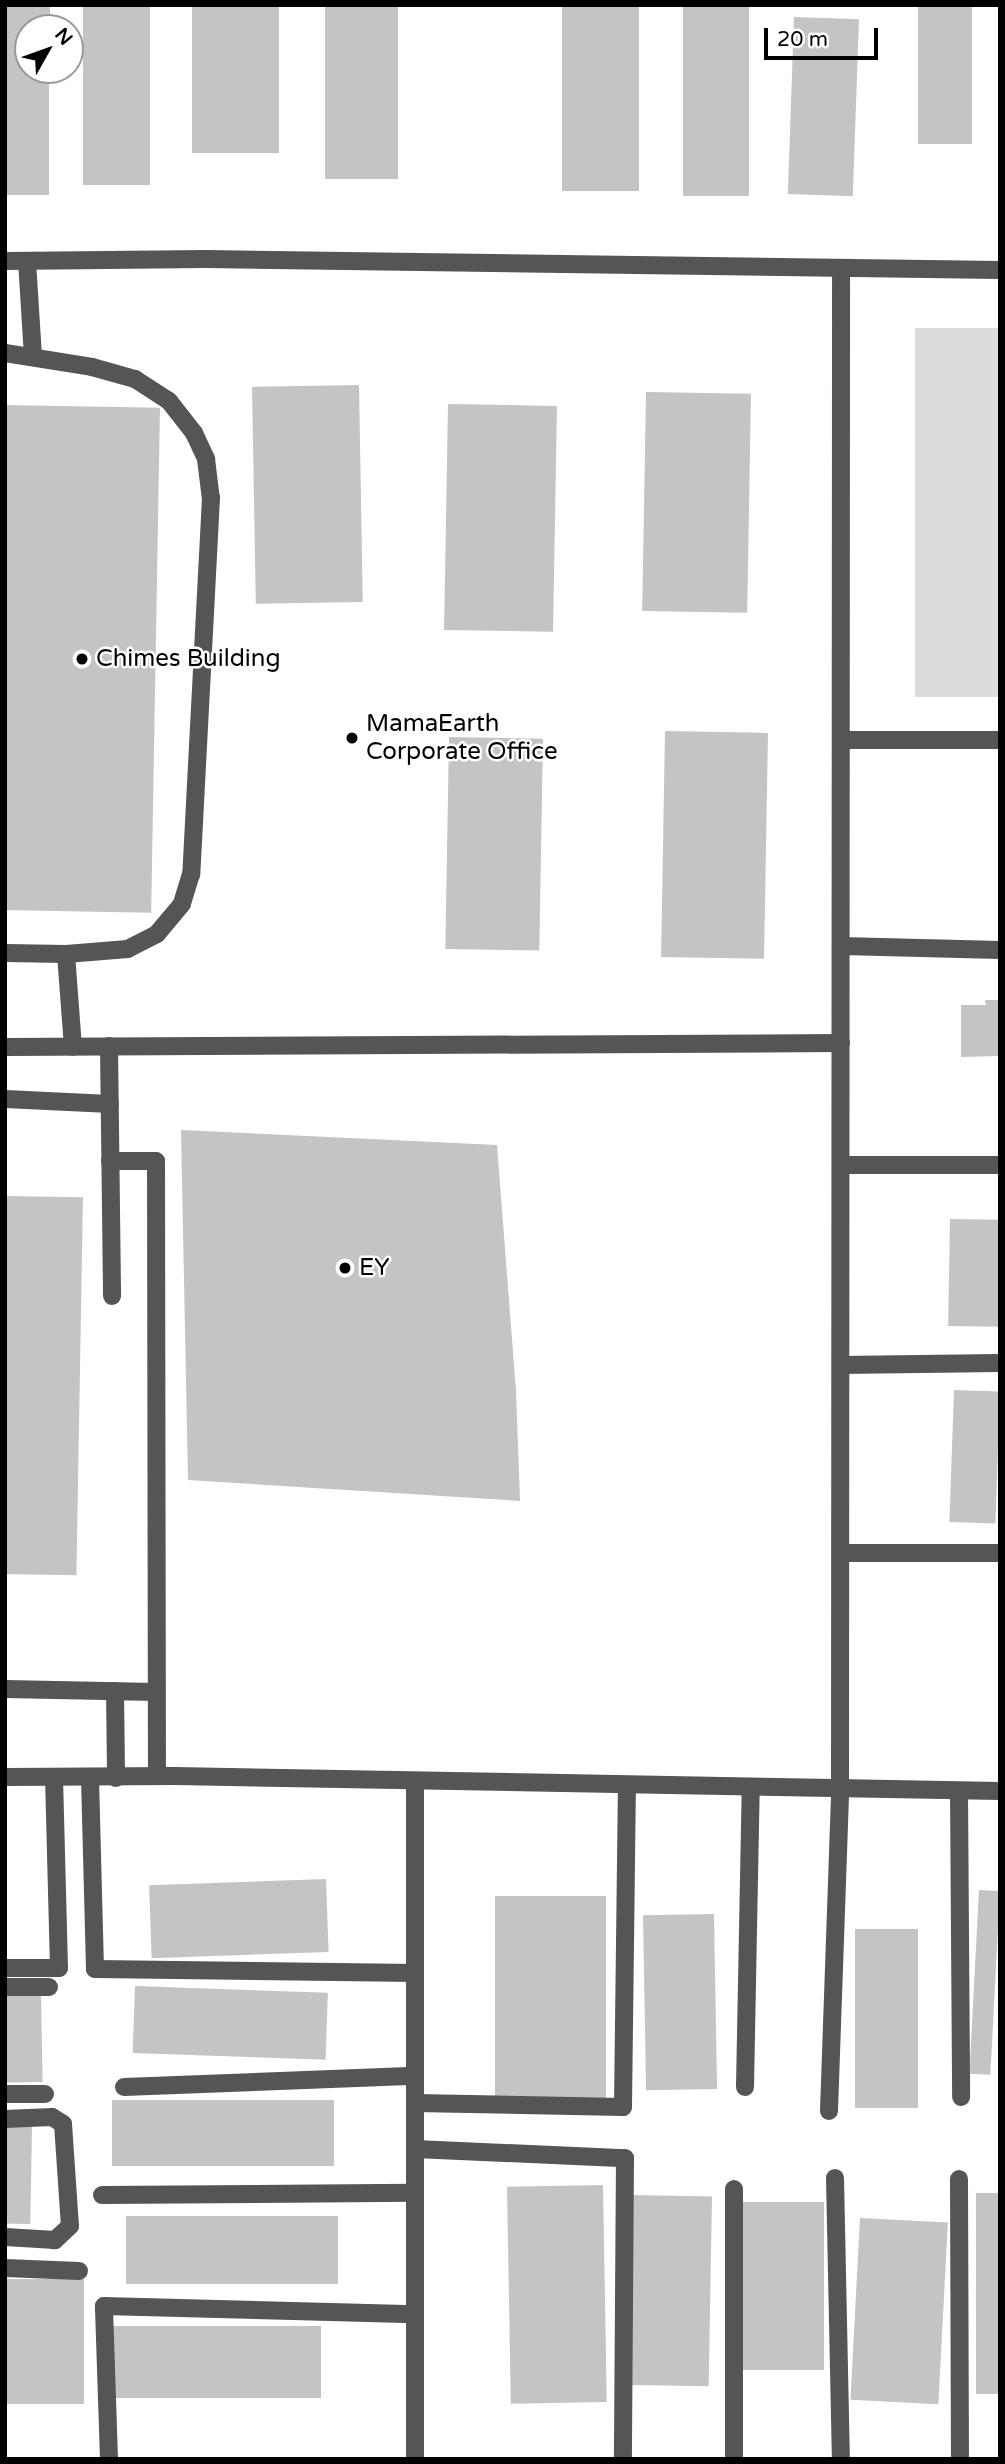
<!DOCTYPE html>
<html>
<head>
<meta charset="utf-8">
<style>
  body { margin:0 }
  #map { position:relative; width:1005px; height:2464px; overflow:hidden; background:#fff; font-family:"Varela Round",sans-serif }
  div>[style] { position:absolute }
  .green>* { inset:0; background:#dcdcdc; transform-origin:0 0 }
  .building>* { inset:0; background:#c4c4c4; transform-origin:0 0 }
  .minor>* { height:18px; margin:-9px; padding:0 9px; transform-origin:9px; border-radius:9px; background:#555 }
  .dots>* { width:19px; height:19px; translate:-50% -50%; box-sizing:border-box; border:4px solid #fff; border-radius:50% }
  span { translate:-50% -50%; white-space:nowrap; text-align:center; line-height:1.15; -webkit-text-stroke:5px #fff; paint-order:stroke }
  .poi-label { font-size:24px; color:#000 }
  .left { translate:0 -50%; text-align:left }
  .frame { position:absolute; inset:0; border:7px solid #000; pointer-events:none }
  .north { position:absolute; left:14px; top:14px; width:70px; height:70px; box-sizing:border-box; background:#fff; border:2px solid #999; border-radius:50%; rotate:50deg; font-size:19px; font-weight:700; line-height:28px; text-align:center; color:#000 }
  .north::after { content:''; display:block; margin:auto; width:24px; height:32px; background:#000; clip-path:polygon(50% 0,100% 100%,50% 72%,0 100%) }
  .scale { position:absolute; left:764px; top:28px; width:114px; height:32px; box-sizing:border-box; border:4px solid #000; border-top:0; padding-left:9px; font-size:21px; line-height:24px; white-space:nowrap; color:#000; -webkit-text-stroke:5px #fff; paint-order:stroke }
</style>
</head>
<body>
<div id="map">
  <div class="green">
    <i style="left:915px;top:328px;width:85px;height:369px"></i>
  </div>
  <div class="building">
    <i style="clip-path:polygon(5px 5px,50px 5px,50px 28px,28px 28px,28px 70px,49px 70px,49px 195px,5px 195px)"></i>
    <i style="left:83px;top:5px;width:67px;height:180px"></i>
    <i style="left:192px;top:5px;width:87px;height:148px"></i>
    <i style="left:325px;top:5px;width:73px;height:174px"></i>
    <i style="left:562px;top:5px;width:77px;height:186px"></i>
    <i style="left:683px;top:5px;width:66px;height:191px"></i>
    <i style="left:918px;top:5px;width:54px;height:139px"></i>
    <i style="left:794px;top:17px;width:65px;height:177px;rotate:2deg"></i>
    <i style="left:359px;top:385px;width:217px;height:107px;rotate:89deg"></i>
    <i style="left:646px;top:392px;width:105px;height:219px;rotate:1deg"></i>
    <i style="left:448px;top:404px;width:109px;height:226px;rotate:1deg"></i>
    <i style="left:5px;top:405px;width:155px;height:505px;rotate:1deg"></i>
    <i style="left:665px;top:731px;width:103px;height:226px;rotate:1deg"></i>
    <i style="left:449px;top:737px;width:94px;height:212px;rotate:1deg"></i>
    <i style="clip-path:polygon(985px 1000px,1000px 1000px,1000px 1056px,961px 1057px,961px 1005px,986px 1005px)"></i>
    <i style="clip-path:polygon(181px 1130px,497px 1145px,516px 1391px,520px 1501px,188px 1480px)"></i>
    <i style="left:5px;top:1196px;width:78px;height:378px;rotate:1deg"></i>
    <i style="left:950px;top:1219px;width:50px;height:107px;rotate:1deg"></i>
    <i style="left:954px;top:1390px;width:46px;height:132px;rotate:2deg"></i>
    <i style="left:326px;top:1879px;width:73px;height:177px;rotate:88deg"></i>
    <i style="left:979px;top:1890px;width:21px;height:184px;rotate:3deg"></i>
    <i style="left:495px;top:1896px;width:111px;height:207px"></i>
    <i style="left:714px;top:1914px;width:175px;height:71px;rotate:89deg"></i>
    <i style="left:855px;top:1929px;width:63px;height:179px"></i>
    <i style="left:135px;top:1986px;width:193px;height:67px;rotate:2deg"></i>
    <i style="left:41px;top:1992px;width:90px;height:36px;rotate:89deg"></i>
    <i style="left:334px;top:2100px;width:66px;height:222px;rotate:90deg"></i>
    <i style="left:32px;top:2126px;width:98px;height:27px;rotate:91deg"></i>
    <i style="left:603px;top:2185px;width:217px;height:96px;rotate:89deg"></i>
    <i style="left:976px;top:2193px;width:24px;height:201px"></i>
    <i style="left:632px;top:2195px;width:80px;height:190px;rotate:1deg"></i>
    <i style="left:743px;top:2202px;width:81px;height:168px"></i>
    <i style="left:126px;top:2216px;width:212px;height:68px"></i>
    <i style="left:860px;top:2218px;width:88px;height:182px;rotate:3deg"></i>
    <i style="left:84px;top:2279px;width:125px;height:79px;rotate:90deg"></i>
    <i style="left:111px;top:2326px;width:210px;height:72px"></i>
  </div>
  <div class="minor">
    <i style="left:5px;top:261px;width:201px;rotate:-0.6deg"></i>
    <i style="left:206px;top:259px;width:794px;rotate:0.79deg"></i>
    <i style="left:27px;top:261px;width:95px;rotate:86.4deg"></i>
    <i style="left:5px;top:353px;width:88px;rotate:9.1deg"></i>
    <i style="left:92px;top:367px;width:45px;rotate:15.6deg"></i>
    <i style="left:135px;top:379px;width:40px;rotate:32.9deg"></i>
    <i style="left:169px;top:401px;width:41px;rotate:52deg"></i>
    <i style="left:194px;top:433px;width:29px;rotate:65deg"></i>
    <i style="left:206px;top:459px;width:39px;rotate:83deg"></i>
    <i style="left:211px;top:498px;width:377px;rotate:93deg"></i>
    <i style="left:191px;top:874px;width:31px;rotate:107deg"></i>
    <i style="left:182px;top:904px;width:39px;rotate:130deg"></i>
    <i style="left:157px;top:934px;width:33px;rotate:153deg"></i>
    <i style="left:128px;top:949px;width:62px;rotate:175.4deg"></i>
    <i style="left:66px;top:954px;width:93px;rotate:85.7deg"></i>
    <i style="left:841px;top:740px;width:159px"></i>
    <i style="left:841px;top:946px;width:159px;rotate:1.4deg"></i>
    <i style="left:5px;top:953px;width:61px;rotate:0.9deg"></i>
    <i style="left:109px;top:1046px;width:250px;rotate:89.3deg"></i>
    <i style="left:5px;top:1047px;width:836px;rotate:-0.27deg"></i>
    <i style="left:5px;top:1099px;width:105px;rotate:2.7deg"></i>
    <i style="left:110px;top:1161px;width:46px"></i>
    <i style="left:156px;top:1161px;width:615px;rotate:89.91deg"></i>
    <i style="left:841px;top:1165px;width:159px"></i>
    <i style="left:841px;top:1365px;width:159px;rotate:-0.7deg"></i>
    <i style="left:841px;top:1553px;width:159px"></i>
    <i style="left:5px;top:1689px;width:151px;rotate:1.1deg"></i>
    <i style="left:115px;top:1691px;width:87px;rotate:89.3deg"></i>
    <i style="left:5px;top:1777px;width:170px;rotate:-0.3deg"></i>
    <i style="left:175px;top:1776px;width:825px;rotate:1.04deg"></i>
    <i style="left:90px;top:1778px;width:191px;rotate:88.5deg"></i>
    <i style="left:95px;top:1969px;width:320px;rotate:0.7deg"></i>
    <i style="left:959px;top:1791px;width:306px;rotate:89.6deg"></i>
    <i style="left:5px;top:1968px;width:54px"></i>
    <i style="left:59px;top:1968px;width:190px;rotate:-91.5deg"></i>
    <i style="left:5px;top:1987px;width:44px"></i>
    <i style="left:124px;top:2087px;width:291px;rotate:-2.2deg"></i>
    <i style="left:745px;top:2087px;width:299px;rotate:-88.9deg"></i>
    <i style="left:5px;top:2094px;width:40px"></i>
    <i style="left:415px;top:2103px;width:208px;rotate:1.1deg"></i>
    <i style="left:623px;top:2107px;width:321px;rotate:-89.3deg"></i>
    <i style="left:829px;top:2111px;width:322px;rotate:-88deg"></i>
    <i style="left:840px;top:1789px;width:1521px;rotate:-89.96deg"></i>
    <i style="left:5px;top:2119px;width:47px;rotate:-2.4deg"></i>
    <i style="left:52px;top:2117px;width:13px;rotate:32deg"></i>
    <i style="left:63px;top:2124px;width:102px;rotate:86.1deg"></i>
    <i style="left:70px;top:2226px;width:21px;rotate:137deg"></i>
    <i style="left:55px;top:2240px;width:50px;rotate:-176.6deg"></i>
    <i style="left:415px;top:2149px;width:210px;rotate:2.5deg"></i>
    <i style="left:625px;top:2158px;width:301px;rotate:90.4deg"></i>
    <i style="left:835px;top:2178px;width:281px;rotate:88.8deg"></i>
    <i style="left:959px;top:2179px;width:280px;rotate:89.8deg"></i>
    <i style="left:102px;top:2195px;width:313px;rotate:-0.4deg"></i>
    <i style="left:5px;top:2268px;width:74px;rotate:2.3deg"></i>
    <i style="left:109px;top:2459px;width:153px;rotate:-91.9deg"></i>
    <i style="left:104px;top:2306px;width:311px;rotate:1.5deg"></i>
    <i style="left:415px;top:2459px;width:676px;rotate:-90deg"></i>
    <i style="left:734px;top:2459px;width:270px;rotate:-90deg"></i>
  </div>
  <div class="dots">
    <i style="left:82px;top:659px;background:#000"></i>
    <i style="left:352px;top:738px;background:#000"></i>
    <i style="left:345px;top:1268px;background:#000"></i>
  </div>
  <div class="poi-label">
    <span class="left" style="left:96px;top:659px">Chimes Building</span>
    <span class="left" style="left:366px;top:738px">MamaEarth<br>Corporate Office</span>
    <span class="left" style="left:359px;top:1268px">EY</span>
  </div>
  <div class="frame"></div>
  <div class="north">N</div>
  <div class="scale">20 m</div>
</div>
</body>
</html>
